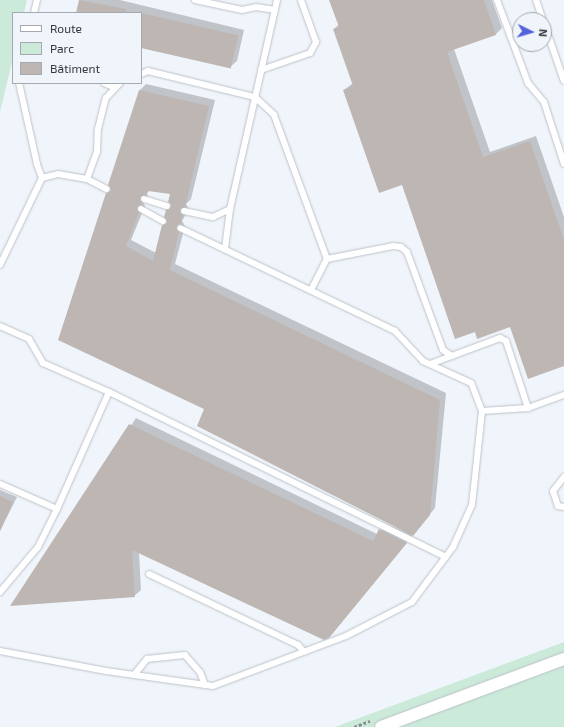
<!DOCTYPE html>
<html>
<head>
<meta charset="utf-8">
<style>
  body { margin:0 }
  #map { position:relative; width:564px; height:727px; overflow:hidden; background:#f0f5fb; font-family:"Exo 2",sans-serif }
  div>[style] { position:absolute }
  .green>* { inset:0; background:#cbeada }
  .shadow>* { inset:0; background:#0003 }
  .building>* { inset:0; background:#bdb6b3; transform-origin:0 0 }
  .path>* { height:2.5px; margin-top:-1.25px; transform-origin:0; background:repeating-linear-gradient(90deg,#8c8f93 0 3px,transparent 0 5px) }
  .roads { filter:drop-shadow(0 0 1px #bdc2c8) drop-shadow(0 0 1px #bdc2c8) }
  .lane>* { height:6px; margin:-3px; padding:0 3px; transform-origin:3px; border-radius:3px; background:#fff }
  .street>* { height:12px; margin:-6px; padding:0 6px; transform-origin:6px; border-radius:6px; background:#fff }
  span { translate:-50% -50%; white-space:nowrap; text-align:center; line-height:1.15; -webkit-text-stroke:3px #f0f5fb; paint-order:stroke }
  .legend { position:absolute; left:12px; top:12px; width:130px; height:72px; box-sizing:border-box; background:#f0f5fb; border:1px solid #a6a9ae; margin:0; padding:5px 7px; list-style:none; font-size:12px; color:#36383b }
  .legend li { display:flex; align-items:center; gap:8px; height:20px }
  .legend b { width:20px; border:1px solid #a6a9ae }
  .north { position:absolute; left:512px; top:12px; width:40px; height:40px; box-sizing:border-box; background:#f0f5fb; border:1px solid #a6a9ae; border-radius:50%; rotate:95deg; font-size:11px; font-weight:700; line-height:16px; text-align:center; color:#36383b }
  .north::after { content:''; display:block; margin:auto; width:14px; height:18px; background:#5464db; clip-path:polygon(50% 0,100% 100%,50% 72%,0 100%) }
</style>
</head>
<body>
<div id="map">
  <div class="green">
    <i style="clip-path:polygon(0 0,27px 0,24px 13px,13px 13px,13px 58px,0 112px)"></i>
    <i style="clip-path:polygon(564px 642px,564px 727px,335px 727px)"></i>
  </div>
  <div class="shadow">
    <i style="clip-path:polygon(80px 0,120px 0,244px 30px,237px 61px,230px 67px,141px 46px,141px 13px,77px 13px)"></i>
    <i style="clip-path:polygon(330px 0,492px 0,502px 28px,496px 34px,454px 49px,490px 152px,536px 136px,564px 217px,564px 365px,510px 326px,402px 184px,344px 90px,353px 83px,334px 29px,339px 24px)"></i>
    <i style="clip-path:polygon(evenodd,146px 84px,215px 100px,191px 199px,186px 204px,189px 209px,182px 221px,185px 226px,175px 264px,446px 393px,435px 508px,335px 630px,139px 552px,141px 590px,134px 596px,12px 605px,136px 418px,377px 534px,386px 524px,409px 533px,205px 409px,60px 339px,107px 194px,111px 189px,109px 185px,140px 90px,146px 84px,150px 190px,171px 193px,172px 206px,156px 253px,131px 240px,145px 206px,143px 202px,148px 196px,147px 193px,150px 190px)"></i>
    <i style="clip-path:polygon(0 490px,17px 497px,0 531px)"></i>
  </div>
  <div class="building">
    <i style="clip-path:polygon(79px 0,126px 9px,126px 13px,76px 13px)"></i>
    <i style="clip-path:polygon(329px 0,484px 0,496px 35px,447px 52px,483px 157px,530px 141px,564px 240px,564px 366px,528px 379px,510px 327px,477px 339px,475px 332px,455px 339px,402px 185px,379px 193px,343px 90px,353px 86px,333px 29px,339px 27px)"></i>
    <i style="left:141px;top:13px;width:100px;height:34px;rotate:13deg"></i>
    <i style="clip-path:polygon(evenodd,139px 90px,209px 106px,185px 207px,180px 210px,183px 215px,181px 224px,176px 226px,179px 232px,170px 270px,440px 400px,430px 515px,413px 536px,197px 426px,204px 409px,58px 340px,106px 193px,111px 191px,108px 185px,139px 90px,148px 191px,170px 194px,168px 202px,171px 205px,166px 210px,164px 217px,167px 223px,162px 225px,153px 261px,126px 246px,139px 213px,137px 207px,143px 203px,140px 197px,146px 195px,148px 191px)"></i>
    <i style="clip-path:polygon(129px 424px,373px 541px,379px 529px,407px 543px,329px 638px,324px 640px,132px 550px,135px 597px,10px 606px)"></i>
    <i style="clip-path:polygon(0 496px,13px 502px,0 531px)"></i>
  </div>
  <div class="path">
    <i style="left:354px;top:727px;width:17px;rotate:-21deg"></i>
  </div>
  <div class="roads">
    <div class="lane">
      <i style="left:195px;top:0;width:48px;rotate:12deg"></i>
      <i style="left:242px;top:10px;width:14px;rotate:-12deg"></i>
      <i style="left:256px;top:7px;width:19px;rotate:9deg"></i>
      <i style="left:497px;top:0;width:89px;rotate:69.5deg"></i>
      <i style="left:528px;top:83px;width:25px;rotate:50deg"></i>
      <i style="left:544px;top:102px;width:65px;rotate:72.1deg"></i>
      <i style="left:536px;top:0;width:21px;rotate:71deg"></i>
      <i style="left:34px;top:13px;width:13px;rotate:-77deg"></i>
      <i style="left:544px;top:23px;width:61px;rotate:71deg"></i>
      <i style="left:261px;top:70px;width:52px;rotate:-19.1deg"></i>
      <i style="left:310px;top:53px;width:13px;rotate:-61deg"></i>
      <i style="left:316px;top:42px;width:45px;rotate:-109.7deg"></i>
      <i style="left:141px;top:74px;width:8px;rotate:-23deg"></i>
      <i style="left:148px;top:71px;width:110px;rotate:13.7deg"></i>
      <i style="left:255px;top:97px;width:26px;rotate:43deg"></i>
      <i style="left:274px;top:115px;width:153px;rotate:69.8deg"></i>
      <i style="left:104px;top:83px;width:12px;rotate:24deg"></i>
      <i style="left:42px;top:178px;width:16px;rotate:-14deg"></i>
      <i style="left:58px;top:174px;width:29px;rotate:10deg"></i>
      <i style="left:87px;top:179px;width:22px;rotate:27deg"></i>
      <i style="left:87px;top:179px;width:29px;rotate:-70deg"></i>
      <i style="left:97px;top:152px;width:23px;rotate:-88deg"></i>
      <i style="left:98px;top:129px;width:32px;rotate:-76deg"></i>
      <i style="left:106px;top:98px;width:21px;rotate:-47deg"></i>
      <i style="left:144px;top:199px;width:24px;rotate:17deg"></i>
      <i style="left:141px;top:209px;width:25px;rotate:29deg"></i>
      <i style="left:184px;top:211px;width:30px;rotate:12deg"></i>
      <i style="left:213px;top:217px;width:19px;rotate:-25deg"></i>
      <i style="left:225px;top:249px;width:40px;rotate:-82.9deg"></i>
      <i style="left:230px;top:209px;width:214px;rotate:-77.3deg"></i>
      <i style="left:0;top:265px;width:97px;rotate:-64.2deg"></i>
      <i style="left:42px;top:178px;width:15px;rotate:-110deg"></i>
      <i style="left:37px;top:164px;width:83px;rotate:-102.5deg"></i>
      <i style="left:311px;top:290px;width:35px;rotate:-63deg"></i>
      <i style="left:327px;top:259px;width:67px;rotate:-11.1deg"></i>
      <i style="left:393px;top:246px;width:8px;rotate:7deg"></i>
      <i style="left:401px;top:247px;width:8px;rotate:40deg"></i>
      <i style="left:407px;top:252px;width:104px;rotate:69.8deg"></i>
      <i style="left:443px;top:350px;width:11px;rotate:34deg"></i>
      <i style="left:0;top:326px;width:32px;rotate:24deg"></i>
      <i style="left:29px;top:339px;width:28px;rotate:60deg"></i>
      <i style="left:43px;top:363px;width:72px;rotate:23.7deg"></i>
      <i style="left:109px;top:392px;width:128px;rotate:114deg"></i>
      <i style="left:57px;top:509px;width:62px;rotate:-156.3deg"></i>
      <i style="left:430px;top:364px;width:75px;rotate:-20.4deg"></i>
      <i style="left:500px;top:338px;width:7px;rotate:27deg"></i>
      <i style="left:506px;top:341px;width:71px;rotate:71.8deg"></i>
      <i style="left:109px;top:392px;width:375px;rotate:26.1deg"></i>
      <i style="left:482px;top:411px;width:46px;rotate:-3.7deg"></i>
      <i style="left:528px;top:408px;width:38px;rotate:-20deg"></i>
      <i style="left:564px;top:477px;width:18px;rotate:128deg"></i>
      <i style="left:553px;top:491px;width:16px;rotate:72deg"></i>
      <i style="left:558px;top:506px;width:6px;rotate:9deg"></i>
      <i style="left:149px;top:574px;width:165px;rotate:25.5deg"></i>
      <i style="left:298px;top:645px;width:9px;rotate:49deg"></i>
      <i style="left:0;top:592px;width:59px;rotate:-49.8deg"></i>
      <i style="left:38px;top:547px;width:42px;rotate:-63.4deg"></i>
      <i style="left:0;top:651px;width:108px;rotate:10.7deg"></i>
      <i style="left:106px;top:671px;width:108px;rotate:8deg"></i>
      <i style="left:213px;top:686px;width:142px;rotate:-20.6deg"></i>
      <i style="left:346px;top:636px;width:74px;rotate:-27.3deg"></i>
      <i style="left:412px;top:602px;width:69px;rotate:-53.3deg"></i>
      <i style="left:453px;top:547px;width:46px;rotate:-65.7deg"></i>
      <i style="left:472px;top:505px;width:95px;rotate:-83.9deg"></i>
      <i style="left:482px;top:411px;width:30px;rotate:-111deg"></i>
      <i style="left:471px;top:383px;width:53px;rotate:-155.4deg"></i>
      <i style="left:423px;top:361px;width:41px;rotate:-133deg"></i>
      <i style="left:395px;top:331px;width:238px;rotate:-154.4deg"></i>
      <i style="left:134px;top:675px;width:21px;rotate:-51deg"></i>
      <i style="left:147px;top:659px;width:38px;rotate:-6deg"></i>
      <i style="left:185px;top:655px;width:23px;rotate:49deg"></i>
      <i style="left:200px;top:672px;width:14px;rotate:69deg"></i>
    </div>
    <div class="street">
      <i style="left:381px;top:727px;width:195px;rotate:-20.4deg"></i>
    </div>
  </div>
  <ul class="legend">
  <li><b style="height:5px;background:#fff"></b>Route</li>
  <li><b style="height:11px;background:#cbeada"></b>Parc</li>
  <li><b style="height:11px;background:#bdb6b3"></b>Bâtiment</li>
  </ul>
  <div class="north">N</div>
</div>
</body>
</html>
